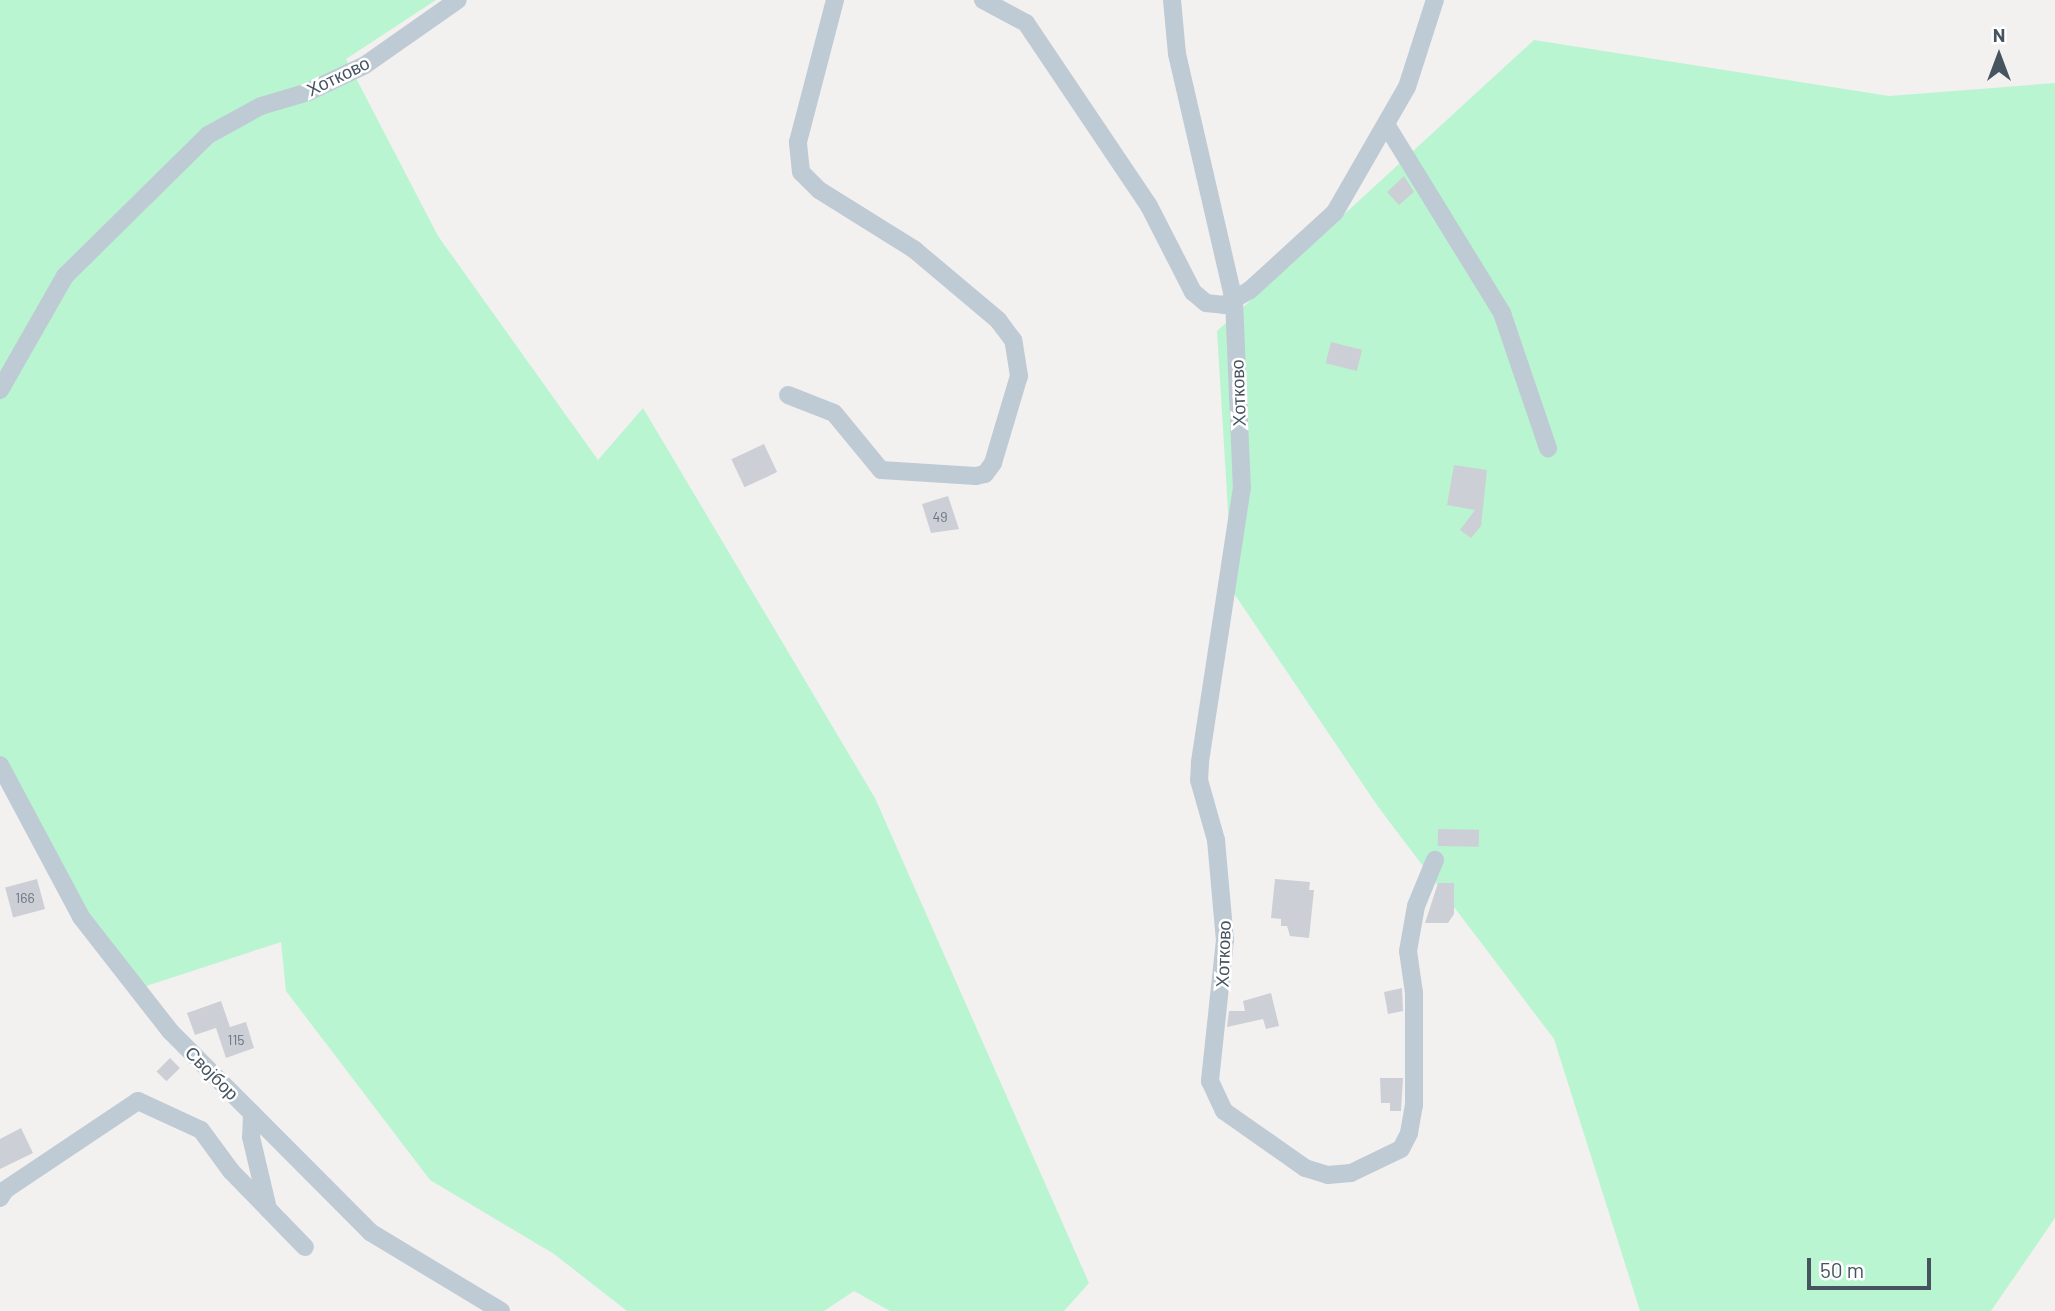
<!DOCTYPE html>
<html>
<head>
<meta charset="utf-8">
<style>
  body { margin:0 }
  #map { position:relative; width:2055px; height:1311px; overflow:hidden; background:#f3f0f0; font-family:Barlow,sans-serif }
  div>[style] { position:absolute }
  .green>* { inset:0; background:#baf5d1 }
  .building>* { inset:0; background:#cccfd6; transform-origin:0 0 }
  .minor>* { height:18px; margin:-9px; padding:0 9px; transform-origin:9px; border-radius:9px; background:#bfcbd4 }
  span { translate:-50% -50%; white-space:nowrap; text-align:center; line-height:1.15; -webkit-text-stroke:5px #fff; paint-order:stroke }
  .number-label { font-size:14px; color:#68737e }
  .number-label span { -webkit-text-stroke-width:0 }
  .street-label { font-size:18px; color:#465460 }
  .north { position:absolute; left:1964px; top:21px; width:70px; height:70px; -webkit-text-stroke:5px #fff; paint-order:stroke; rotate:0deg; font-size:19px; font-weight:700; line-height:28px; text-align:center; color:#465460 }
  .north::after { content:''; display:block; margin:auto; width:24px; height:32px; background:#465460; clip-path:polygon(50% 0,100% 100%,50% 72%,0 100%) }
  .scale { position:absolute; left:1807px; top:1258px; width:124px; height:32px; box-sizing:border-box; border:4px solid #465460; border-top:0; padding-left:9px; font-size:21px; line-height:24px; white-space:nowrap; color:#465460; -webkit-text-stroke:5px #fff; paint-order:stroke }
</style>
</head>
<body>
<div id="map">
  <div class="green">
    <i style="clip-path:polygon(0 0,436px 0,346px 59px,438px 236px,598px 460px,643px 408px,875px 798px,1089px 1283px,1064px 1311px,890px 1311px,854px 1291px,824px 1311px,627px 1311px,554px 1254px,430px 1180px,286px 991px,281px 942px,137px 989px,105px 949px,0 765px)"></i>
    <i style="clip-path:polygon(1534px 40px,1889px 96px,2055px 83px,2055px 1218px,1991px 1311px,1640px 1311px,1554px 1039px,1379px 808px,1233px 592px,1217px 331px)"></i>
  </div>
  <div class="building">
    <i style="clip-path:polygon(1404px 176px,1414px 192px,1399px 205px,1387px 192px)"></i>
    <i style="left:1331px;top:342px;width:32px;height:22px;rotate:14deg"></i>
    <i style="left:764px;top:444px;width:31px;height:36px;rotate:65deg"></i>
    <i style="clip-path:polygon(1454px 465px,1487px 470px,1481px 526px,1471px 538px,1460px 530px,1475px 510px,1447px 505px)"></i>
    <i style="clip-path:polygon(948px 496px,959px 529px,931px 533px,922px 504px)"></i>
    <i style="left:1438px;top:829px;width:41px;height:17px;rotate:1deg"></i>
    <i style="left:37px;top:879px;width:31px;height:33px;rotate:75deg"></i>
    <i style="clip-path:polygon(1275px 879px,1310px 882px,1309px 890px,1314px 890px,1309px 938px,1290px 936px,1287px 926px,1281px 926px,1281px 919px,1271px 918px)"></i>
    <i style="clip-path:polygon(1438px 883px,1454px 883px,1454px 914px,1448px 923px,1425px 923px)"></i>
    <i style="clip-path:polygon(1402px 988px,1403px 1011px,1388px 1014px,1384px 992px)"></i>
    <i style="clip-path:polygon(1271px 993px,1279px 1026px,1266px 1029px,1263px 1019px,1227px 1027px,1229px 1011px,1245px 1011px,1243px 1001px)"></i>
    <i style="clip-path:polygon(221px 1001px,230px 1027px,246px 1022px,254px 1048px,226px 1058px,216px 1028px,195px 1035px,187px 1013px)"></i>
    <i style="left:170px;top:1058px;width:14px;height:19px;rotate:45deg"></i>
    <i style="clip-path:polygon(1380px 1078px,1403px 1078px,1401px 1111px,1390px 1111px,1390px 1103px,1381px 1103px)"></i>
    <i style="clip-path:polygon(21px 1128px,33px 1153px,0 1169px,0 1139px)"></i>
  </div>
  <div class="minor">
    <i style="left:983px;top:0;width:49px;rotate:28.1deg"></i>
    <i style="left:1026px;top:23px;width:220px;rotate:56.1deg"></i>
    <i style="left:1149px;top:206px;width:97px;rotate:62.9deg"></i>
    <i style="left:1193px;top:292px;width:17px;rotate:40deg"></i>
    <i style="left:1206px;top:303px;width:18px;rotate:6deg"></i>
    <i style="left:1224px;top:305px;width:30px;rotate:-30deg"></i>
    <i style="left:1250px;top:290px;width:115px;rotate:-42.5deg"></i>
    <i style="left:1335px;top:212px;width:144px;rotate:-60.1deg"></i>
    <i style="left:1407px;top:87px;width:91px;rotate:-72.2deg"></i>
    <i style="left:1172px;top:0;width:54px;rotate:84.7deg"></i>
    <i style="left:1177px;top:54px;width:253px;rotate:77deg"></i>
    <i style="left:1234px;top:300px;width:187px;rotate:87.6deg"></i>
    <i style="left:1242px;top:487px;width:279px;rotate:98.7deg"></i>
    <i style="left:1200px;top:763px;width:17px;rotate:93deg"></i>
    <i style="left:1199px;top:780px;width:62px;rotate:74.2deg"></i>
    <i style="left:1216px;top:840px;width:100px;rotate:84.9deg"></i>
    <i style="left:1225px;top:940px;width:142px;rotate:96.1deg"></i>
    <i style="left:1210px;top:1081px;width:33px;rotate:65deg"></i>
    <i style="left:1224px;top:1111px;width:99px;rotate:35.1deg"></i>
    <i style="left:1305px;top:1168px;width:24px;rotate:17deg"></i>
    <i style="left:1328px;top:1175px;width:23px;rotate:-5deg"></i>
    <i style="left:1351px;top:1173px;width:55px;rotate:-25.6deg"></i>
    <i style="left:1401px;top:1149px;width:18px;rotate:-63deg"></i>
    <i style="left:1409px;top:1133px;width:28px;rotate:-80deg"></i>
    <i style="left:1414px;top:1105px;width:112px;rotate:-90deg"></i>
    <i style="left:1414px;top:993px;width:42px;rotate:-98.1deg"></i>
    <i style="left:1408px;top:951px;width:46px;rotate:-79.9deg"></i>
    <i style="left:1416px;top:906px;width:50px;rotate:-67.6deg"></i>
    <i style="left:1387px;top:126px;width:220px;rotate:58.4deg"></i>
    <i style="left:1502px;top:313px;width:143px;rotate:71.2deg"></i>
    <i style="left:0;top:390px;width:131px;rotate:-60.3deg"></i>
    <i style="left:65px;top:276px;width:201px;rotate:-44.6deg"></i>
    <i style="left:208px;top:135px;width:60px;rotate:-28.7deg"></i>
    <i style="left:261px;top:106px;width:49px;rotate:-16.6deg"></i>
    <i style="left:308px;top:92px;width:63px;rotate:-25.3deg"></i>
    <i style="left:365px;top:65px;width:113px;rotate:-35deg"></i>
    <i style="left:788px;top:395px;width:49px;rotate:21.4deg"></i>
    <i style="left:834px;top:413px;width:74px;rotate:50.5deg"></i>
    <i style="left:881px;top:470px;width:95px;rotate:3.6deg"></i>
    <i style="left:976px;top:476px;width:9px;rotate:-13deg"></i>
    <i style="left:985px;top:474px;width:14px;rotate:-54deg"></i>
    <i style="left:993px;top:463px;width:91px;rotate:-73.4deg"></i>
    <i style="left:1019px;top:376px;width:36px;rotate:-99deg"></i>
    <i style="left:1013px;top:340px;width:25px;rotate:-127deg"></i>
    <i style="left:998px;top:320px;width:109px;rotate:-139.9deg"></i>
    <i style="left:915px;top:250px;width:113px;rotate:-148deg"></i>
    <i style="left:819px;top:190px;width:25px;rotate:-135deg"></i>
    <i style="left:801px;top:172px;width:30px;rotate:-96deg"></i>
    <i style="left:798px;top:142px;width:147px;rotate:-75.4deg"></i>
    <i style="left:0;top:765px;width:172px;rotate:61.9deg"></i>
    <i style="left:81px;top:917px;width:145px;rotate:52deg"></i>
    <i style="left:170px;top:1031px;width:284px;rotate:45.1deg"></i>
    <i style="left:370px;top:1232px;width:153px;rotate:31.1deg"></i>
    <i style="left:252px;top:1113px;width:24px;rotate:92deg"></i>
    <i style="left:251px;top:1137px;width:74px;rotate:76.7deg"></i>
    <i style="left:0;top:1198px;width:9px;rotate:-58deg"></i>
    <i style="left:5px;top:1190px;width:160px;rotate:-33.8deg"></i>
    <i style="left:138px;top:1101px;width:69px;rotate:24.7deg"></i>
    <i style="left:201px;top:1130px;width:51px;rotate:53.8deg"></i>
    <i style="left:231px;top:1171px;width:106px;rotate:45.8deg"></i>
  </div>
  <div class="number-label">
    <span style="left:940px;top:517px">49</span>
    <span style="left:25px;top:898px">166</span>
    <span style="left:236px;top:1040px">115</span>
  </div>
  <div class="street-label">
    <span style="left:338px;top:76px;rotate:-26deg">Хотково</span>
    <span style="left:1238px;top:393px;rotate:-92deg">Хотково</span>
    <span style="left:1223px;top:954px;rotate:-88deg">Хотково</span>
    <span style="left:212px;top:1073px;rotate:45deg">Својбор</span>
  </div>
  <div class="north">N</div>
  <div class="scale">50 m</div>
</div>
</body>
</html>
